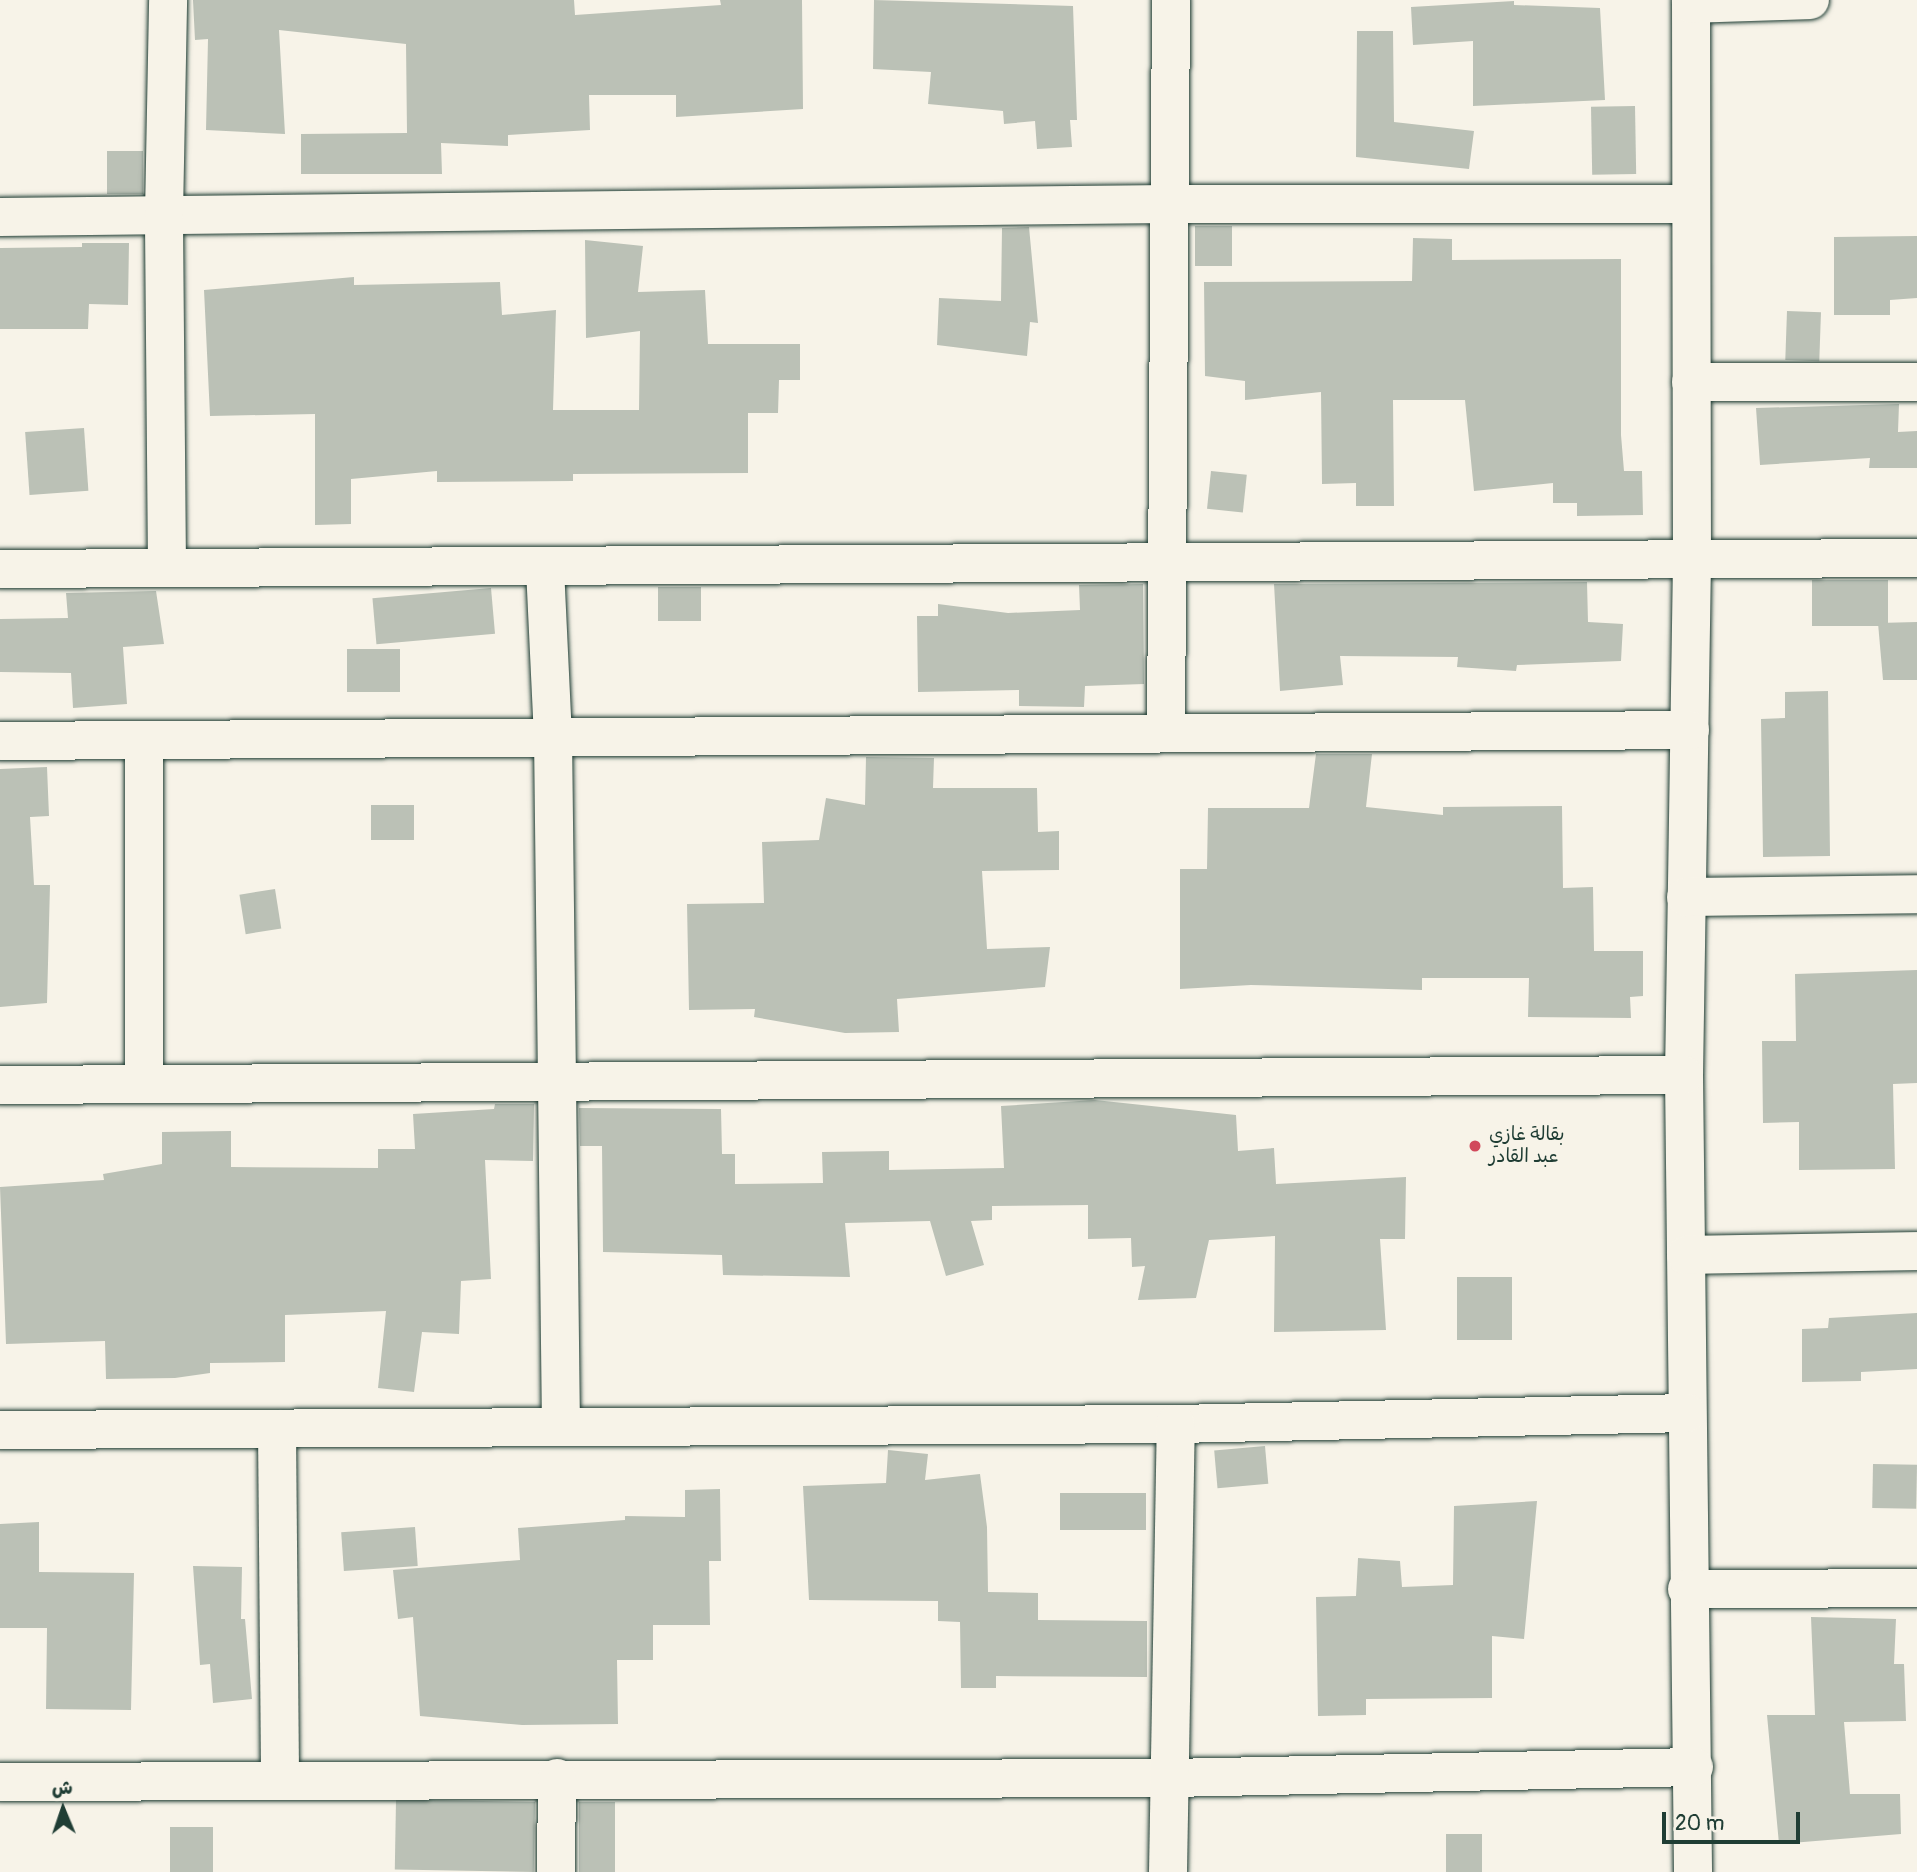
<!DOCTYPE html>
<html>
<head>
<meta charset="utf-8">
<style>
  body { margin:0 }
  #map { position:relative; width:1917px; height:1872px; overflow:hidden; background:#f7f3e8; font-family:Pangolin,"Playpen Sans Arabic",sans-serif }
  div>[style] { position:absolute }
  .building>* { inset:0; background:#bbc1b6; transform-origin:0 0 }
  .roads { filter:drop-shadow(0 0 2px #1f3d34) drop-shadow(0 0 2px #1f3d34) }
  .street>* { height:38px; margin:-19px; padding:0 19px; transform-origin:19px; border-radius:19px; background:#f7f3e8 }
  .dots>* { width:19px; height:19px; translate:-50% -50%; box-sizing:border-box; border:4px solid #f7f3e8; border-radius:50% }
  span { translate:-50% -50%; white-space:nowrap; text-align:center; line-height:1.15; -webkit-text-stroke:5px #f7f3e8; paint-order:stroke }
  .poi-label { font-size:19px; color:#1f3d34 }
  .left { translate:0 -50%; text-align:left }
  .north { position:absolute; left:28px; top:1774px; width:70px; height:70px; -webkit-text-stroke:5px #f7f3e8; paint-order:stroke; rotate:358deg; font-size:19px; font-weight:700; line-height:28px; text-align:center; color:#1f3d34 }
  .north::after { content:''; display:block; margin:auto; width:24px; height:32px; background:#1f3d34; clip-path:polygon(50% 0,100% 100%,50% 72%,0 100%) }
  .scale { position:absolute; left:1662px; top:1812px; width:138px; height:32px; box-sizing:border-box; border:4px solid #1f3d34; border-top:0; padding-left:9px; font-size:21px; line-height:24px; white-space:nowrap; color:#1f3d34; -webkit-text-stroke:5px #f7f3e8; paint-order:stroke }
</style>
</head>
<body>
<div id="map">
  <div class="building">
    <i style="clip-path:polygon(193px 0,574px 0,575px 15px,721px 5px,720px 0,802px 0,803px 109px,676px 117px,676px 95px,589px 95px,590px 130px,508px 135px,508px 146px,441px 143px,442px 174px,301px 174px,301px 134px,407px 133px,406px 44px,279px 30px,285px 134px,206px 130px,208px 39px,195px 40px)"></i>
    <i style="clip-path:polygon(874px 0,1073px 6px,1077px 120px,1070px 120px,1072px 147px,1037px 149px,1035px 121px,1004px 124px,1003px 111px,928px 104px,931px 72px,873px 69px)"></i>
    <i style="clip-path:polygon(1514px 1px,1514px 5px,1600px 8px,1605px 100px,1473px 106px,1473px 41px,1413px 45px,1411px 7px)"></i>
    <i style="clip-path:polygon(1357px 31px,1393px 31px,1394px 122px,1474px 131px,1469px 169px,1356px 157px)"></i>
    <i style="left:1635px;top:106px;width:68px;height:44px;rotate:89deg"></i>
    <i style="left:143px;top:151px;width:43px;height:36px;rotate:90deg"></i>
    <i style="left:1195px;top:226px;width:37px;height:40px"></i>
    <i style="clip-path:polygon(1029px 227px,1038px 323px,1030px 322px,1027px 356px,937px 345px,939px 298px,1001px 301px,1002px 228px)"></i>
    <i style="clip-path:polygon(1917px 236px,1917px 298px,1890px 300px,1890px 315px,1834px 315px,1834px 237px)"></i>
    <i style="clip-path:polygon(1413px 238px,1452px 239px,1452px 260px,1621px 259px,1621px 435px,1624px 471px,1642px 471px,1643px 515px,1577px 516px,1577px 503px,1553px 503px,1553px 483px,1474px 491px,1465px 400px,1393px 400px,1394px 506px,1356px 506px,1356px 483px,1322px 484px,1321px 392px,1245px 400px,1245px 381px,1205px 376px,1204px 282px,1412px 281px)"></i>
    <i style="clip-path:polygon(585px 240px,643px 246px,638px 292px,705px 290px,708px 344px,800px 344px,800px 380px,779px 380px,778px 413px,748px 413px,748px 473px,573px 474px,573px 481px,437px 482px,437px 471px,351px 479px,351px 524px,315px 525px,315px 414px,210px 416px,204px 290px,354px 277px,354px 285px,500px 282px,502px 315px,556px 310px,553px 410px,639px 410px,640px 331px,586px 338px)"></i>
    <i style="clip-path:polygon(82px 243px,129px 243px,128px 305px,89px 304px,88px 329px,0 329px,0 248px,82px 247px)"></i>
    <i style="left:1787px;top:311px;width:34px;height:49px;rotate:2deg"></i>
    <i style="clip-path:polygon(1899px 404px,1898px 432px,1917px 431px,1917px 468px,1869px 468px,1870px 458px,1760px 465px,1756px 408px)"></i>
    <i style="left:84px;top:428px;width:63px;height:59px;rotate:86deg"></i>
    <i style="left:1211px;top:471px;width:36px;height:38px;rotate:6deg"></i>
    <i style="left:1812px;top:580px;width:76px;height:46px"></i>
    <i style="clip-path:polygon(1587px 582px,1588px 622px,1623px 624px,1621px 661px,1517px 665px,1516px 671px,1457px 667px,1458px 657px,1340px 656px,1343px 685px,1280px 691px,1274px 584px)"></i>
    <i style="clip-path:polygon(1143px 584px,1144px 684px,1085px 686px,1084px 707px,1019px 706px,1019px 690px,918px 692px,917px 616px,938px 616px,938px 604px,1008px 613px,1080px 610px,1079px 585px)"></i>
    <i style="left:658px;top:587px;width:43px;height:34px"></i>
    <i style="left:491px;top:588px;width:46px;height:119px;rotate:85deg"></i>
    <i style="clip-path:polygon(156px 591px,164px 644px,123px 647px,127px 704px,73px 708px,71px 673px,0 672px,0 619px,68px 618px,66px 593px)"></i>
    <i style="clip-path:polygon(1917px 622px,1917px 680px,1883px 680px,1878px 623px)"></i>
    <i style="left:400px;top:649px;width:43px;height:53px;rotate:90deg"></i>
    <i style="clip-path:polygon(1828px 691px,1830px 856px,1763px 857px,1761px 719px,1785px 718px,1785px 692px)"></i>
    <i style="clip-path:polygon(1316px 754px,1372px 754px,1366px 807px,1443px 815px,1443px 807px,1562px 806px,1563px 888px,1593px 887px,1594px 951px,1643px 951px,1643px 996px,1630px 997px,1631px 1018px,1528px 1017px,1529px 978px,1422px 978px,1422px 990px,1251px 985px,1180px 989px,1180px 869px,1207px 869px,1208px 808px,1309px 808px)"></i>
    <i style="clip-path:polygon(866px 757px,934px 758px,933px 788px,1037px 788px,1038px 832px,1059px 831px,1059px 870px,982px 871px,987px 949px,1050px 947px,1045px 987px,897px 999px,899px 1032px,845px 1033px,754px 1017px,755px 1009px,689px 1010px,687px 904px,764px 903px,762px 842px,819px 840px,826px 798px,865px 805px)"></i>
    <i style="clip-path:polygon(47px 767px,49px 816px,30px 817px,34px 885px,50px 885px,47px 1003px,0 1007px,0 769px)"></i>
    <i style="left:371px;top:805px;width:43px;height:35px"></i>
    <i style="left:275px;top:889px;width:40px;height:36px;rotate:81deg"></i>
    <i style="clip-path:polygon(1917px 970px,1917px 1083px,1893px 1084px,1895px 1169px,1799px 1170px,1799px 1122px,1763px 1123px,1762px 1041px,1796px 1041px,1795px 974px)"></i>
    <i style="clip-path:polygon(1095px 1100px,1236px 1115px,1238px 1151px,1274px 1148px,1276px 1184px,1406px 1177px,1405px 1239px,1380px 1239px,1386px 1330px,1274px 1332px,1275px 1236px,1209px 1240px,1196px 1298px,1138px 1300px,1145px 1266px,1132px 1267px,1131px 1238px,1088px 1239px,1088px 1205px,992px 1206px,992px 1220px,971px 1221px,984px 1265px,946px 1276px,930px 1221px,845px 1223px,850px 1277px,723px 1275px,722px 1255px,603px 1252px,602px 1146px,580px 1146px,579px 1108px,721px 1109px,722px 1154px,735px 1154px,735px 1184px,823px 1183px,822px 1152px,889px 1151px,889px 1170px,1004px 1168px,1001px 1106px)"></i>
    <i style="clip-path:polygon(495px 1104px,534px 1104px,533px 1161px,485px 1160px,491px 1279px,461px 1281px,459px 1334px,422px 1332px,414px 1392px,378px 1388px,386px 1311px,285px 1315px,285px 1362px,210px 1363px,210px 1373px,175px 1378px,106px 1379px,105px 1341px,6px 1344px,0 1187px,104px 1180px,103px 1174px,162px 1164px,162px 1132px,231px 1131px,231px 1167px,378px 1168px,378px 1149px,415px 1149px,413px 1114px,494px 1109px)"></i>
    <i style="left:1457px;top:1277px;width:55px;height:63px"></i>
    <i style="clip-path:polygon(1917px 1313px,1917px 1369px,1861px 1372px,1861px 1381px,1802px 1382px,1802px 1329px,1828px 1328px,1829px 1318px)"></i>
    <i style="left:1265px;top:1446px;width:38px;height:51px;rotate:85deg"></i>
    <i style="clip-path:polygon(888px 1450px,928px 1454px,925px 1480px,980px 1474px,987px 1527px,988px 1592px,1038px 1593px,1038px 1620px,1147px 1621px,1147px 1677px,996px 1676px,996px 1688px,961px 1688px,960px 1622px,938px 1621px,938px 1601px,809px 1600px,803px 1486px,886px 1483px)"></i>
    <i style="left:1873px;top:1464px;width:44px;height:44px;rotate:1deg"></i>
    <i style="clip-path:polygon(720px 1489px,721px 1561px,709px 1561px,710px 1625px,653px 1625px,653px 1660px,617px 1660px,618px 1724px,522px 1725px,420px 1716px,413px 1617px,398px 1619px,393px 1570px,520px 1560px,518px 1528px,625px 1520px,625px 1516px,685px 1517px,685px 1490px)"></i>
    <i style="left:1146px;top:1493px;width:37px;height:86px;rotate:90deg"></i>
    <i style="clip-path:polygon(1537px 1501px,1524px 1639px,1492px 1636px,1492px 1698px,1366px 1699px,1366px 1715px,1318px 1716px,1316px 1597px,1356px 1596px,1358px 1558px,1400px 1561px,1402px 1587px,1453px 1585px,1454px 1506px)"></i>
    <i style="clip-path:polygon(39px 1522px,39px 1572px,134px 1573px,131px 1710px,46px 1709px,47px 1628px,0 1628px,0 1524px)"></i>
    <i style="left:415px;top:1527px;width:39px;height:74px;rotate:86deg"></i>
    <i style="clip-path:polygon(193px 1566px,242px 1567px,241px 1619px,245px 1619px,252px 1699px,213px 1703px,210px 1664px,200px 1665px)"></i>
    <i style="clip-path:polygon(1811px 1617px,1896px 1619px,1894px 1664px,1904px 1664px,1906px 1721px,1844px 1722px,1850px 1794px,1900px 1794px,1901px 1834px,1779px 1844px,1767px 1715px,1815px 1715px)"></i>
    <i style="left:535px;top:1802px;width:70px;height:139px;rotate:91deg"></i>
    <i style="left:579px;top:1802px;width:36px;height:70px"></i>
    <i style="left:170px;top:1827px;width:43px;height:45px"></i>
    <i style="left:1446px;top:1834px;width:36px;height:38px"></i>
  </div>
  <div class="roads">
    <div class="street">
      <i style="left:1691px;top:0;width:561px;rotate:89.9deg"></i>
      <i style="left:1692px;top:561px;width:514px;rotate:90.89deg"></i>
      <i style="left:1684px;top:1075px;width:797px;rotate:89.35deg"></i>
      <i style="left:1691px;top:4px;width:119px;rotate:-1.9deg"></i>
      <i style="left:0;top:217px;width:1170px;rotate:-0.64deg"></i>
      <i style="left:1170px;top:204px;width:519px"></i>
      <i style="left:1691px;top:382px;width:226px"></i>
      <i style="left:167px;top:567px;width:353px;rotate:-90.5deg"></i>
      <i style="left:164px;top:214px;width:214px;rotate:-88.9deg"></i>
      <i style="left:545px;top:568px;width:167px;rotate:87.3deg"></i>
      <i style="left:553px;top:735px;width:692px;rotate:89.34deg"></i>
      <i style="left:0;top:569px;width:1917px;rotate:-0.33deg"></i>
      <i style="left:1166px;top:732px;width:732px;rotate:-89.61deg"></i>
      <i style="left:0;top:741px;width:1690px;rotate:-0.37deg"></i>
      <i style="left:144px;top:741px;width:342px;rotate:90deg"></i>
      <i style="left:1686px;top:897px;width:231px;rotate:-0.7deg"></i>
      <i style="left:0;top:1085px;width:1684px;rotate:-0.34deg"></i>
      <i style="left:1686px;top:1255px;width:231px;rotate:-1deg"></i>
      <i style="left:277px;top:1429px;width:351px;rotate:89.5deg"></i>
      <i style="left:0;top:1430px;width:1176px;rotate:-0.29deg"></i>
      <i style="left:1176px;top:1424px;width:511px;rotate:-1.23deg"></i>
      <i style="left:1687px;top:1589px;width:230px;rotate:-0.2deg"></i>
      <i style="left:0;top:1782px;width:1170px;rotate:-0.2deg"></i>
      <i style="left:1170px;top:1778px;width:524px;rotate:-1.2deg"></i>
      <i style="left:556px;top:1872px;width:94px;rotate:-89.4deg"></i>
      <i style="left:1168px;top:1872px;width:448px;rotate:-89deg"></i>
    </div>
  </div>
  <div class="dots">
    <i style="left:1475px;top:1146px;background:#d1495b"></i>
  </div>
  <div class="poi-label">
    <span class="left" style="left:1489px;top:1146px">بقالة غازي<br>عبد القادر</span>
  </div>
  <div class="north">ش</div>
  <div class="scale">20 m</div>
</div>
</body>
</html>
